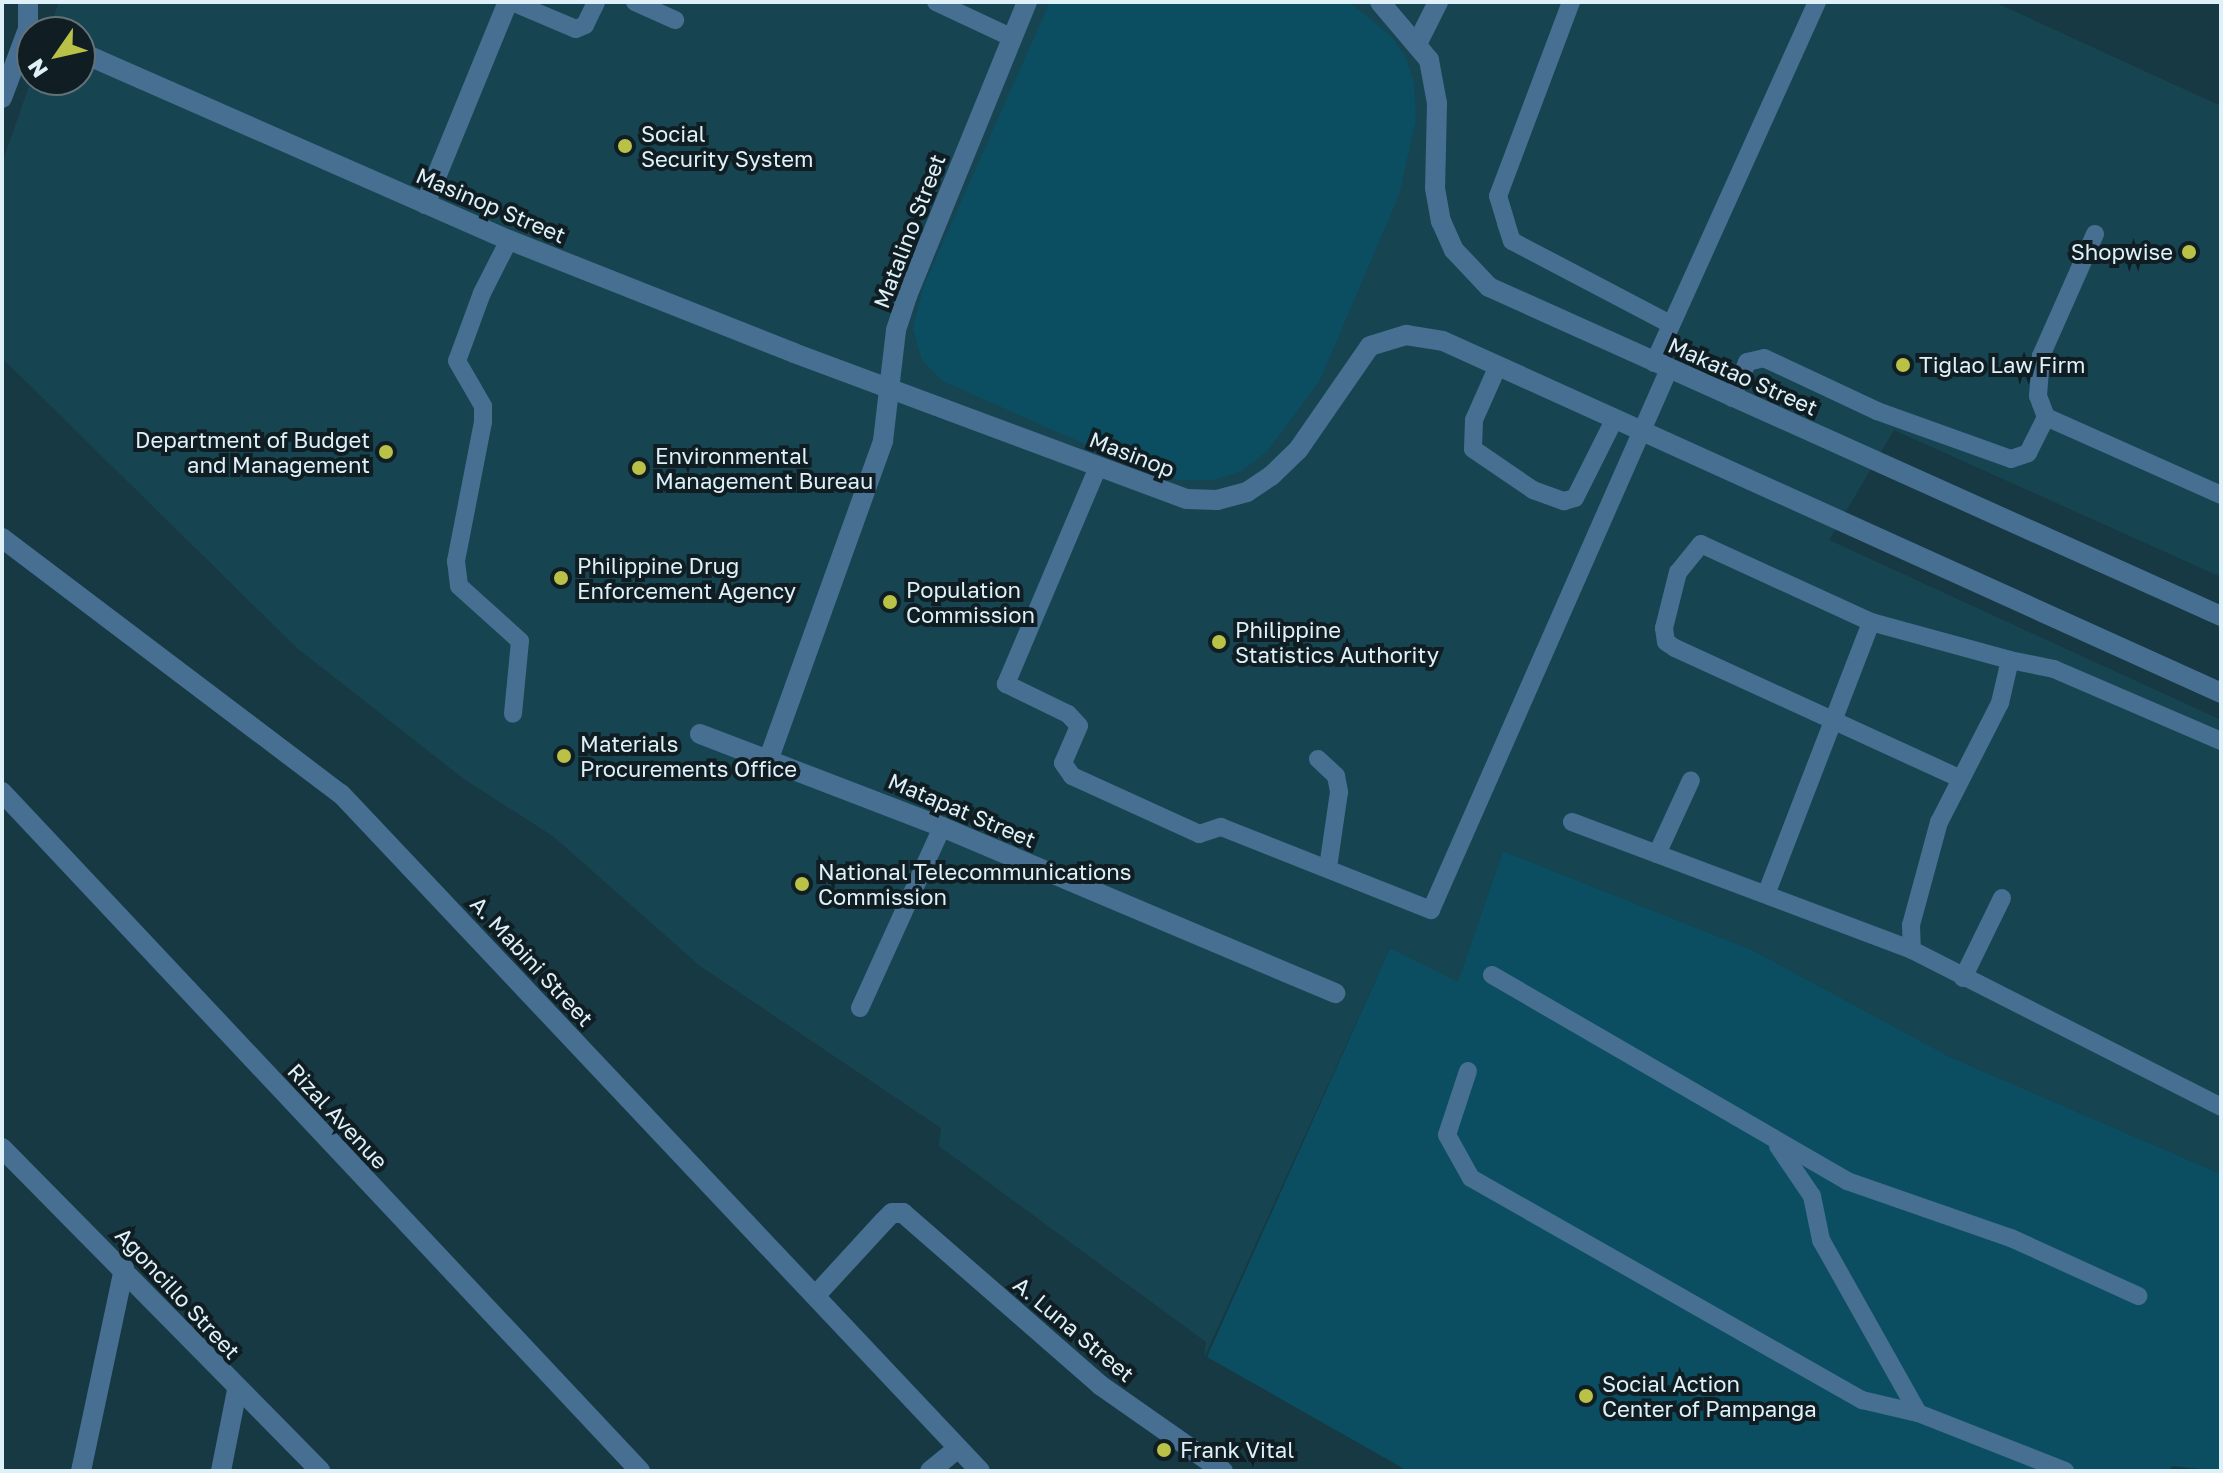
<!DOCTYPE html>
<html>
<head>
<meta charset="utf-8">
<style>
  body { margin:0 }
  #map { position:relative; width:2223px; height:1473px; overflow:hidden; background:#173944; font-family:"Golos Text",sans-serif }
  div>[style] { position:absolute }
  .built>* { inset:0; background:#174451 }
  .green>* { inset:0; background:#0b4e61 }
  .service>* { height:18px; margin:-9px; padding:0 9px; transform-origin:9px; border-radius:9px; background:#476f92 }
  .minor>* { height:20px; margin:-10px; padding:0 10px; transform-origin:10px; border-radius:10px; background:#476f92 }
  .tertiary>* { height:20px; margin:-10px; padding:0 10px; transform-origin:10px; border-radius:10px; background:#476f92 }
  .dots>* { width:22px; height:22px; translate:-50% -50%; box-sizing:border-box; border:4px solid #101e23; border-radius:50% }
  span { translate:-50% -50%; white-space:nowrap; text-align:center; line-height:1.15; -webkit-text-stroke:8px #101e23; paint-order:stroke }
  .poi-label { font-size:22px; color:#def1f8 }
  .left { translate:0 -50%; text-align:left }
  .right { translate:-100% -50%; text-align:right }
  .street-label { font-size:22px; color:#def1f8 }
  .frame { position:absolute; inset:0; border:4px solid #def1f8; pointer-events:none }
  .north { position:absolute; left:16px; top:16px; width:80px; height:80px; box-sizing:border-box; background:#101e23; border:2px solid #627278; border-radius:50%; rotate:236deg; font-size:22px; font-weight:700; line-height:32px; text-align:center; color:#def1f8 }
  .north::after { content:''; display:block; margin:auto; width:28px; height:36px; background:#b9c146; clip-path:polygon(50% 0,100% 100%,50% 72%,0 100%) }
</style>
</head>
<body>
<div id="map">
  <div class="built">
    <i style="clip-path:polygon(59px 2px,1994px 2px,2221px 106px,2221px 577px,1894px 430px,1829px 540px,2221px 720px,2221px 1174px,1952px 1058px,1752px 950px,1503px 851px,1458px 983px,1390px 948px,1204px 1358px,1206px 1342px,939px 1146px,941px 1128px,700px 966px,554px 837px,464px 779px,297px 648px,2px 358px,2px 163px,32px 78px,80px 80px,80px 32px,48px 32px)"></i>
  </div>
  <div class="green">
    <i style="clip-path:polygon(1050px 2px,1349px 2px,1391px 36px,1405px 56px,1414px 83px,1416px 120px,1399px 195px,1319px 382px,1267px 451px,1242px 471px,1213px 480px,1179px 480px,1116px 458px,943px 381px,922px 360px,913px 329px,924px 285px)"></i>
    <i style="clip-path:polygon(1503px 851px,1752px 950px,1952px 1058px,2221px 1174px,2221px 1471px,2172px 1466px,2169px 1471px,1408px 1471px,1207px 1357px,1390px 948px,1458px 982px)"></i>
  </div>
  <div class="service">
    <i style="left:512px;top:2px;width:69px;rotate:22.9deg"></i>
    <i style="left:576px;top:29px;width:10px;rotate:-24deg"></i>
    <i style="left:585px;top:25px;width:25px;rotate:-64deg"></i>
    <i style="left:635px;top:2px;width:44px;rotate:24.2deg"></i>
    <i style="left:936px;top:2px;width:85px;rotate:25.1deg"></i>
    <i style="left:1571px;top:2px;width:207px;rotate:110.6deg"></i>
    <i style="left:1498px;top:196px;width:28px;rotate:73deg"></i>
    <i style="left:1506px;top:223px;width:19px;rotate:72deg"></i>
    <i style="left:1512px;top:241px;width:178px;rotate:27.7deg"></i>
    <i style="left:2095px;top:234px;width:133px;rotate:113.9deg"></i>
    <i style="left:2041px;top:356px;width:40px;rotate:94.3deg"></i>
    <i style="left:2038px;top:396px;width:22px;rotate:69deg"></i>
    <i style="left:2046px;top:417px;width:192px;rotate:24deg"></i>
    <i style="left:509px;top:240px;width:59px;rotate:117deg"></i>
    <i style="left:482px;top:293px;width:72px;rotate:110.2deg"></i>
    <i style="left:457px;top:361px;width:52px;rotate:60deg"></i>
    <i style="left:483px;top:406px;width:16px;rotate:90deg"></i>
    <i style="left:483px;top:422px;width:142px;rotate:101deg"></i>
    <i style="left:456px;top:561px;width:25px;rotate:83deg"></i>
    <i style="left:459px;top:586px;width:82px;rotate:42deg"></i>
    <i style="left:520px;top:641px;width:73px;rotate:95.5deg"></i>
    <i style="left:1654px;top:363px;width:396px;rotate:-65.7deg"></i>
    <i style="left:1497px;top:368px;width:57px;rotate:113.9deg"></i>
    <i style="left:1474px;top:420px;width:29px;rotate:92deg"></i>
    <i style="left:1473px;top:449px;width:73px;rotate:34.3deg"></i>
    <i style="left:1533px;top:490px;width:33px;rotate:20deg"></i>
    <i style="left:1564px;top:501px;width:11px;rotate:-15deg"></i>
    <i style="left:1575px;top:498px;width:85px;rotate:-63.4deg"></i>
    <i style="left:1732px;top:398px;width:39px;rotate:-67deg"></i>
    <i style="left:1747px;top:362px;width:17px;rotate:-13deg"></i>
    <i style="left:1764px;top:358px;width:125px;rotate:25.1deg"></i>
    <i style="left:1877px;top:411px;width:142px;rotate:19.7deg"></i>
    <i style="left:2011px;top:459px;width:18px;rotate:-19deg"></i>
    <i style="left:2028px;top:453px;width:40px;rotate:-63.4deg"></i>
    <i style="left:1098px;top:467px;width:236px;rotate:113deg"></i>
    <i style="left:1006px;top:684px;width:69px;rotate:25.8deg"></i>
    <i style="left:1068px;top:714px;width:16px;rotate:47deg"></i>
    <i style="left:1079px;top:726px;width:40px;rotate:113.4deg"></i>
    <i style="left:1063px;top:763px;width:16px;rotate:55deg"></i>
    <i style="left:1072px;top:776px;width:140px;rotate:24.5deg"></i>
    <i style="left:1199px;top:834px;width:23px;rotate:-18deg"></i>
    <i style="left:1221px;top:827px;width:226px;rotate:21.6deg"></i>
    <i style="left:1431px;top:910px;width:591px;rotate:-66.25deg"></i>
    <i style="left:1871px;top:622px;width:187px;rotate:-155.4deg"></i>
    <i style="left:1701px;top:544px;width:36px;rotate:129deg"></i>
    <i style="left:1678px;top:572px;width:58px;rotate:104deg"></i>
    <i style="left:1664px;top:628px;width:14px;rotate:82deg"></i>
    <i style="left:1666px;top:642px;width:11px;rotate:34deg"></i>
    <i style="left:1675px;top:648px;width:312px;rotate:24.6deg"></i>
    <i style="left:2221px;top:741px;width:182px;rotate:-156.7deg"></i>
    <i style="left:2054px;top:669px;width:45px;rotate:-168.4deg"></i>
    <i style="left:2010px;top:660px;width:44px;rotate:103.1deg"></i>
    <i style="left:2000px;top:703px;width:134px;rotate:117.1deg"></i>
    <i style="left:1939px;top:822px;width:107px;rotate:105.2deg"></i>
    <i style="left:1911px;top:925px;width:25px;rotate:88deg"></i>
    <i style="left:1912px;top:950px;width:347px;rotate:26.9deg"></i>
    <i style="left:1318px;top:759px;width:25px;rotate:43deg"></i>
    <i style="left:1336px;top:776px;width:16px;rotate:79deg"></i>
    <i style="left:1339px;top:792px;width:76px;rotate:98.3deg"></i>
    <i style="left:1572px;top:822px;width:363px;rotate:20.6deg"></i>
    <i style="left:1657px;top:854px;width:81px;rotate:-65.3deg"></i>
    <i style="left:1767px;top:892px;width:289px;rotate:-68.9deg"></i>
    <i style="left:1871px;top:622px;width:144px;rotate:15.3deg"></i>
    <i style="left:1492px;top:975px;width:410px;rotate:30.1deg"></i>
    <i style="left:1847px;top:1181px;width:174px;rotate:19.2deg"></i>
    <i style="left:2011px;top:1238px;width:140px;rotate:24.5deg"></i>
    <i style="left:1963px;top:978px;width:89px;rotate:-64deg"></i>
    <i style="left:860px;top:1008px;width:199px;rotate:-65.6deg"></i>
    <i style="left:1468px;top:1071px;width:67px;rotate:108.2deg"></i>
    <i style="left:1447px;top:1135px;width:49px;rotate:60.8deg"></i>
    <i style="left:1471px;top:1178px;width:450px;rotate:29.6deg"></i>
    <i style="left:1862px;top:1400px;width:57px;rotate:13.1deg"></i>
    <i style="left:1918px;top:1413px;width:158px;rotate:21.5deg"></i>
    <i style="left:1778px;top:1146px;width:60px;rotate:55.8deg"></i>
    <i style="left:1812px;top:1196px;width:45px;rotate:78.4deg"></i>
    <i style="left:1821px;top:1240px;width:198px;rotate:60.7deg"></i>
  </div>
  <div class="minor">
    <i style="left:1380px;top:2px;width:76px;rotate:49.8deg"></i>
    <i style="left:1429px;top:60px;width:44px;rotate:79.5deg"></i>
    <i style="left:1437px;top:103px;width:85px;rotate:91.3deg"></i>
    <i style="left:1435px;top:188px;width:34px;rotate:80deg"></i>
    <i style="left:1441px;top:221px;width:32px;rotate:66deg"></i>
    <i style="left:1454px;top:250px;width:51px;rotate:46.6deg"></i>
    <i style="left:1489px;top:287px;width:803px;rotate:24.2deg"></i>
    <i style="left:1418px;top:42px;width:45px;rotate:-63.4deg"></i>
    <i style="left:80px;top:52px;width:468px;rotate:23.7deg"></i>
    <i style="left:509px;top:240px;width:307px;rotate:21.6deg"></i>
    <i style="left:794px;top:353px;width:419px;rotate:20.4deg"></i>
    <i style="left:1187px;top:499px;width:30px;rotate:2deg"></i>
    <i style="left:1217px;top:500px;width:31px;rotate:-15deg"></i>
    <i style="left:1247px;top:492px;width:29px;rotate:-34deg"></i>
    <i style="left:1271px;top:476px;width:37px;rotate:-44deg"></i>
    <i style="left:1298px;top:450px;width:126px;rotate:-55.3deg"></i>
    <i style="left:1370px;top:346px;width:38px;rotate:-17deg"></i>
    <i style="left:1406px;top:335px;width:37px;rotate:9deg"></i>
    <i style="left:1443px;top:341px;width:854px;rotate:24.34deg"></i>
    <i style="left:425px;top:204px;width:218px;rotate:-67.7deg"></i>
    <i style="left:2px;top:538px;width:425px;rotate:37.1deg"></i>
    <i style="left:341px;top:794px;width:931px;rotate:46.65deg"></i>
    <i style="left:700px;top:734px;width:259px;rotate:21deg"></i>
    <i style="left:942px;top:827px;width:427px;rotate:22.9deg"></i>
    <i style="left:769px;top:758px;width:337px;rotate:-70.2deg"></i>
    <i style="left:883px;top:441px;width:112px;rotate:-83.3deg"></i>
    <i style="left:896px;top:330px;width:36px;rotate:-72deg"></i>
    <i style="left:907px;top:296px;width:318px;rotate:-67.8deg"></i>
    <i style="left:2px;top:1148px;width:453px;rotate:45.4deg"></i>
    <i style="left:816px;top:1295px;width:100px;rotate:-47.4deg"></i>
    <i style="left:884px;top:1221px;width:11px;rotate:-45deg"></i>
    <i style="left:892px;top:1213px;width:11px"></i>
    <i style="left:903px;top:1213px;width:262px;rotate:41.1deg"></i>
    <i style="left:1100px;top:1385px;width:150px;rotate:35deg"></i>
    <i style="left:81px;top:1471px;width:207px;rotate:-78deg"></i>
    <i style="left:221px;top:1471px;width:83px;rotate:-78.8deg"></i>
    <i style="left:930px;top:1471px;width:36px;rotate:-39deg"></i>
  </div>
  <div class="tertiary">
    <i style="left:2px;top:98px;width:74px;rotate:-69.4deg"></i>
    <i style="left:28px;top:29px;width:27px;rotate:-90deg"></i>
    <i style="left:2px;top:792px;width:932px;rotate:46.78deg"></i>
  </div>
  <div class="dots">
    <i style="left:625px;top:146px;background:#b9c146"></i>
    <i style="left:2189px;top:252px;background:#b9c146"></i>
    <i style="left:1903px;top:365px;background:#b9c146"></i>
    <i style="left:386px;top:452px;background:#b9c146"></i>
    <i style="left:639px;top:468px;background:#b9c146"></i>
    <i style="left:561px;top:578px;background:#b9c146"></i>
    <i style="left:890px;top:602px;background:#b9c146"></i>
    <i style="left:1219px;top:642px;background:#b9c146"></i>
    <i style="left:564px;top:756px;background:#b9c146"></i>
    <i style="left:802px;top:884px;background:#b9c146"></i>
    <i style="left:1586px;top:1396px;background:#b9c146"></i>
    <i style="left:1164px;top:1450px;background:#b9c146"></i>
  </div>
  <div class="poi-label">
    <span class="left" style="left:641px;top:146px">Social<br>Security System</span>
    <span class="right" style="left:2173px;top:252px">Shopwise</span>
    <span class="left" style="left:1919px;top:365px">Tiglao Law Firm</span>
    <span class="right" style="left:370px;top:452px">Department of Budget<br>and Management</span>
    <span class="left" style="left:655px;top:468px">Environmental<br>Management Bureau</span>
    <span class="left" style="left:577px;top:578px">Philippine Drug<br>Enforcement Agency</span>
    <span class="left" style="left:906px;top:602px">Population<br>Commission</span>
    <span class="left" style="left:1235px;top:642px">Philippine<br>Statistics Authority</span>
    <span class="left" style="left:580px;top:756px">Materials<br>Procurements Office</span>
    <span class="left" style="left:818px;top:884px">National Telecommunications<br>Commission</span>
    <span class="left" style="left:1602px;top:1396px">Social Action<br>Center of Pampanga</span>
    <span class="left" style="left:1180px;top:1450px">Frank Vital</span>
  </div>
  <div class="street-label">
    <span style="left:491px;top:205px;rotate:23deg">Masinop Street</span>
    <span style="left:909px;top:231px;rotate:-69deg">Matalino Street</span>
    <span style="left:1743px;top:376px;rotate:24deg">Makatao Street</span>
    <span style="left:1132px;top:454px;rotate:21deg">Masinop</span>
    <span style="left:962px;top:810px;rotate:23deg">Matapat Street</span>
    <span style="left:532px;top:961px;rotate:47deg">A. Mabini Street</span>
    <span style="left:338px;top:1116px;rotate:47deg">Rizal Avenue</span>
    <span style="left:178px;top:1293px;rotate:47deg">Agoncillo Street</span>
    <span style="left:1074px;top:1329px;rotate:40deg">A. Luna Street</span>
  </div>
  <div class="frame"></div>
  <div class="north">N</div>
</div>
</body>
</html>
